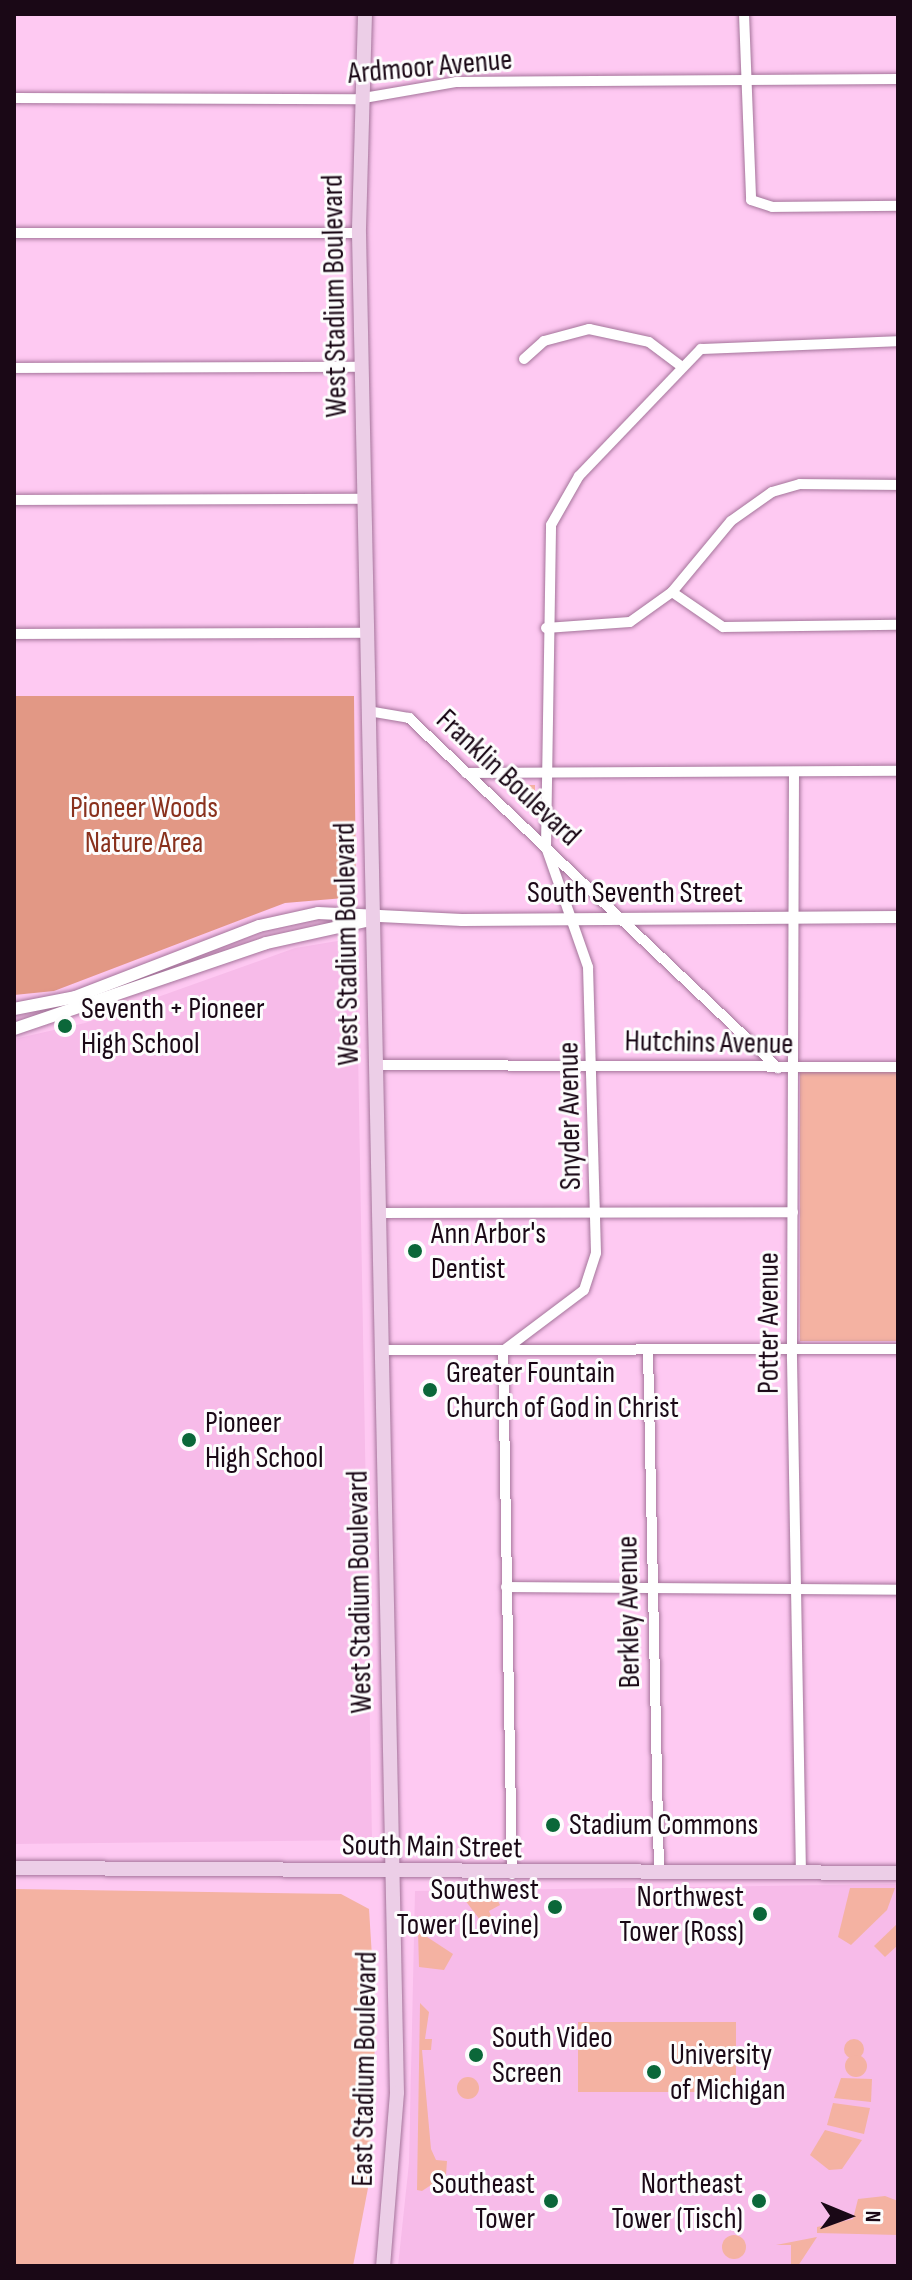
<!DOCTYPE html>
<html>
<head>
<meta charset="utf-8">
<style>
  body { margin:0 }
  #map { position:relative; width:912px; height:2280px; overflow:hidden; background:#fec9f2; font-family:"Sofia Sans Condensed",sans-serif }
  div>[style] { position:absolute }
  .built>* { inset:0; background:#f7bbe9 }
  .green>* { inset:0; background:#f4b2a2; transform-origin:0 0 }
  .round { border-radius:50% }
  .forest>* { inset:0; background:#e29885 }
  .roads { filter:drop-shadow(0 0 2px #a4749a) drop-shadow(0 0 2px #a4749a) }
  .minor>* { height:10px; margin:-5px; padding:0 5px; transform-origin:5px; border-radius:5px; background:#fff }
  .tertiary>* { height:12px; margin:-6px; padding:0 6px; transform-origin:6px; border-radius:6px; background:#fff }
  .secondary>* { height:14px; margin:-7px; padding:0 7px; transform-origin:7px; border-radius:7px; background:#eccee7 }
  .dots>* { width:22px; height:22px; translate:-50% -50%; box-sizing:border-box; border:4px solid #fdfdfd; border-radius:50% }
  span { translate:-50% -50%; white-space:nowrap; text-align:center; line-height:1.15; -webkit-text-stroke:6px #fdfdfd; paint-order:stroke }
  .street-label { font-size:30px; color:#1a0816 }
  .park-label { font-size:30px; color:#89311d }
  .poi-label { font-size:30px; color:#1a0816 }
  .left { translate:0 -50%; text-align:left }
  .right { translate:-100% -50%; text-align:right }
  .frame { position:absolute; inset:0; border:16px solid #1a0816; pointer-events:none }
  .north { position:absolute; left:808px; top:2176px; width:80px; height:80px; -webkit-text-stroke:6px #fdfdfd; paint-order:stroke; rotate:91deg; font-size:22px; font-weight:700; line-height:32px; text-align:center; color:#1a0816 }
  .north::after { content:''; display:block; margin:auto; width:28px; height:36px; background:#1a0816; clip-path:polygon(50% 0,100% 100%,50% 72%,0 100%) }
</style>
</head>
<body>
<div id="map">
  <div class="built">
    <i style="clip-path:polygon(356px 938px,372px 1840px,14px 1844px,14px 1039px,85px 1023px,295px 948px)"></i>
    <i style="clip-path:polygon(898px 1884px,898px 2266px,398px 2266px,409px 2163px,415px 1891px)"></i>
  </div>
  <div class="green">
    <i style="clip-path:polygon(506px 785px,535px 785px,535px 811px)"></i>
    <i style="left:898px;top:1072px;width:269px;height:98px;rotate:90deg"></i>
    <i style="clip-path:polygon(850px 1888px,895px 1888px,887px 1910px,851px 1945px,838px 1937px)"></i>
    <i style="clip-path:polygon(14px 1889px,341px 1894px,369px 1909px,376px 2022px,368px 2188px,353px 2266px,14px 2266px)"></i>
    <i style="clip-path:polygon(458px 1891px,493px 1891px,500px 1905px,489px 1911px,496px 1929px,490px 1933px)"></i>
    <i style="clip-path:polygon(898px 1923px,898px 1945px,885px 1957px,874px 1946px)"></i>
    <i style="clip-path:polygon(418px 1931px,453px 1954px,444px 1970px,419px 1967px)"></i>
    <i style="clip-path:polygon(420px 2003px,429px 2012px,425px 2039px,432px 2039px,431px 2050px,422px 2050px,431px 2149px,436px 2160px,447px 2161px,446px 2175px,422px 2191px,417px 2190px)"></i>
    <i style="left:578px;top:2022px;width:158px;height:70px"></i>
    <i class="round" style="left:844px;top:2039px;width:20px;height:20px"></i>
    <i class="round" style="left:845px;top:2055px;width:22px;height:22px"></i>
    <i class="round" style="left:457px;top:2077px;width:22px;height:22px"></i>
    <i style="clip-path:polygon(841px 2078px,872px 2079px,871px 2102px,834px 2098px)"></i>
    <i style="clip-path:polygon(833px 2103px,870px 2108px,864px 2134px,827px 2125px)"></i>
    <i style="clip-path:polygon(825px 2130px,862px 2140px,842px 2169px,829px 2170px,810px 2155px)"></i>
    <i style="clip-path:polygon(885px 2196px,898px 2201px,898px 2235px,817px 2233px,817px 2227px,853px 2219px,858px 2199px)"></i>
    <i class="round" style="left:722px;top:2235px;width:24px;height:24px"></i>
    <i style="clip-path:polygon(817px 2237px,798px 2266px,791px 2266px,791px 2245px,776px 2245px)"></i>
  </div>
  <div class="forest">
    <i style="clip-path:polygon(14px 696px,354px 696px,356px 897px,285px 903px,54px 991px,14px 995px)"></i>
  </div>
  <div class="roads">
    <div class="minor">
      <i style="left:744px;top:14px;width:186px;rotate:87.8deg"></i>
      <i style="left:751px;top:200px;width:22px;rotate:18deg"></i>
      <i style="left:772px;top:207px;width:126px;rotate:-0.5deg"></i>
      <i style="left:14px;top:98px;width:344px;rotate:0.2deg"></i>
      <i style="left:358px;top:99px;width:99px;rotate:-9.8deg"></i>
      <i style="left:456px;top:82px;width:442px;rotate:-0.4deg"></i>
      <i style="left:14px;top:233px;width:345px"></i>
      <i style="left:524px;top:359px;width:27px;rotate:-42deg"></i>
      <i style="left:544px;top:341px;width:47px;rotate:-14.9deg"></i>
      <i style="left:589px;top:329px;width:61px;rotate:12.2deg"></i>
      <i style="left:649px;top:342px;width:38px;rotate:37deg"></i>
      <i style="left:14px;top:368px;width:348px;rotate:-0.2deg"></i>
      <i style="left:14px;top:500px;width:351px;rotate:-0.2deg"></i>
      <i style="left:672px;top:592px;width:62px;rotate:34.5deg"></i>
      <i style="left:723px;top:627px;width:175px;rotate:-0.7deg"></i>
      <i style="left:546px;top:628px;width:84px;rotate:-4.1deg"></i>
      <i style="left:630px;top:622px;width:52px;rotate:-35.5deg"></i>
      <i style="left:672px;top:592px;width:92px;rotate:-50.3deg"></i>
      <i style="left:731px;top:521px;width:50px;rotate:-35.3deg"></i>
      <i style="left:772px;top:492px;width:29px;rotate:-16deg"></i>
      <i style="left:800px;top:484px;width:98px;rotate:0.6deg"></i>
      <i style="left:14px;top:634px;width:354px;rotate:-0.2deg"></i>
      <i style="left:368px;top:711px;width:42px;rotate:9.7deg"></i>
      <i style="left:409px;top:718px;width:509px;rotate:43.49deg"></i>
      <i style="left:794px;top:772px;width:587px;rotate:90.2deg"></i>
      <i style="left:792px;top:1359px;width:514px;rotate:89deg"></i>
      <i style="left:466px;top:773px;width:432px;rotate:-0.3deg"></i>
      <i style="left:375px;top:1065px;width:523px;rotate:0.22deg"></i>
      <i style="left:379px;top:1213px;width:414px;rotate:-0.1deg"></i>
      <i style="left:381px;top:1350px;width:517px;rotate:-0.11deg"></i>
      <i style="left:648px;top:1350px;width:522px;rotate:88.79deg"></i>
      <i style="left:506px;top:1587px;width:392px;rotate:0.4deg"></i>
      <i style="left:512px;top:1874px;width:523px;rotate:-90.99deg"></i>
      <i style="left:503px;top:1351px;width:101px;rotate:-37deg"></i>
      <i style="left:584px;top:1290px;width:39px;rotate:-72deg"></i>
      <i style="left:596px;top:1253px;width:286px;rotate:-91.6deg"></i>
      <i style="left:588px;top:967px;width:127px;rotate:-109.3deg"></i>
      <i style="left:546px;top:847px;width:322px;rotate:-89.1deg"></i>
      <i style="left:551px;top:525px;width:56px;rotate:-60.3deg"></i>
      <i style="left:579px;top:476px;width:176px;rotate:-46.2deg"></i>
      <i style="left:701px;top:349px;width:197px;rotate:-2.3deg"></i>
    </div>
    <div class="tertiary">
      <i style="left:14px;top:1009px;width:62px;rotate:-11.1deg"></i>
      <i style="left:75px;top:997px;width:197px;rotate:-21.1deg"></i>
      <i style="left:259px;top:926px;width:60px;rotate:-12.4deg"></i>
      <i style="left:318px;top:913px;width:144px;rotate:2.8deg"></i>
      <i style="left:462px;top:920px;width:436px;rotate:-0.4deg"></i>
      <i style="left:14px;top:1029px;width:266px;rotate:-18.8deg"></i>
      <i style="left:266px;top:943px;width:107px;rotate:-12.5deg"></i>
    </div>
    <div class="secondary">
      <i style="left:365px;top:14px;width:219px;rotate:91.6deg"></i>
      <i style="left:359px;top:233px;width:1860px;rotate:88.83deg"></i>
      <i style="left:397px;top:2093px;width:174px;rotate:94.6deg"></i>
      <i style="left:14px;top:1868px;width:884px;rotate:0.32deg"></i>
    </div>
  </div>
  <div class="dots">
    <i style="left:65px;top:1026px;background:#0b6739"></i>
    <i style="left:415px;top:1251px;background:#0b6739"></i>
    <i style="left:430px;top:1390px;background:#0b6739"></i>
    <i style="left:189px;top:1440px;background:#0b6739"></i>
    <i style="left:553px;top:1825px;background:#0b6739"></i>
    <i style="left:555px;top:1907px;background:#0b6739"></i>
    <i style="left:760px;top:1914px;background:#0b6739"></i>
    <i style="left:476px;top:2055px;background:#0b6739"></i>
    <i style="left:654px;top:2072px;background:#0b6739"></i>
    <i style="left:551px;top:2201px;background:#0b6739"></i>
    <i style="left:759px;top:2201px;background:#0b6739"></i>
  </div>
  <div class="street-label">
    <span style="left:430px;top:67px;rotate:-5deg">Ardmoor Avenue</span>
    <span style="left:335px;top:296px;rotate:-91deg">West Stadium Boulevard</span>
    <span style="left:508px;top:778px;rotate:43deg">Franklin Boulevard</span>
    <span style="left:635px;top:893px">South Seventh Street</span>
    <span style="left:347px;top:944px;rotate:-91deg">West Stadium Boulevard</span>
    <span style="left:709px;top:1043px;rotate:1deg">Hutchins Avenue</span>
    <span style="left:570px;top:1116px;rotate:-91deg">Snyder Avenue</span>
    <span style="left:769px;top:1323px;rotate:-90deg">Potter Avenue</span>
    <span style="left:360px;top:1592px;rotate:-91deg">West Stadium Boulevard</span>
    <span style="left:629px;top:1612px;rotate:-91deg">Berkley Avenue</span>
    <span style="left:432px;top:1847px;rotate:1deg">South Main Street</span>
    <span style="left:365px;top:2069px;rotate:-89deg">East Stadium Boulevard</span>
  </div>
  <div class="park-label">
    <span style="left:144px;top:825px">Pioneer Woods<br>Nature Area</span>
  </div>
  <div class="poi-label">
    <span class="left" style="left:81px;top:1026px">Seventh + Pioneer<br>High School</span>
    <span class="left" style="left:431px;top:1251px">Ann Arbor's<br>Dentist</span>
    <span class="left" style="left:446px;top:1390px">Greater Fountain<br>Church of God in Christ</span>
    <span class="left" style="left:205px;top:1440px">Pioneer<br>High School</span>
    <span class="left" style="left:569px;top:1825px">Stadium Commons</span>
    <span class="right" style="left:539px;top:1907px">Southwest<br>Tower (Levine)</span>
    <span class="right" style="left:744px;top:1914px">Northwest<br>Tower (Ross)</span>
    <span class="left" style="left:492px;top:2055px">South Video<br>Screen</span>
    <span class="left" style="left:670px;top:2072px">University<br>of Michigan</span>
    <span class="right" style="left:535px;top:2201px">Southeast<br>Tower</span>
    <span class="right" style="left:743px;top:2201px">Northeast<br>Tower (Tisch)</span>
  </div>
  <div class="frame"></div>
  <div class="north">N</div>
</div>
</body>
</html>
